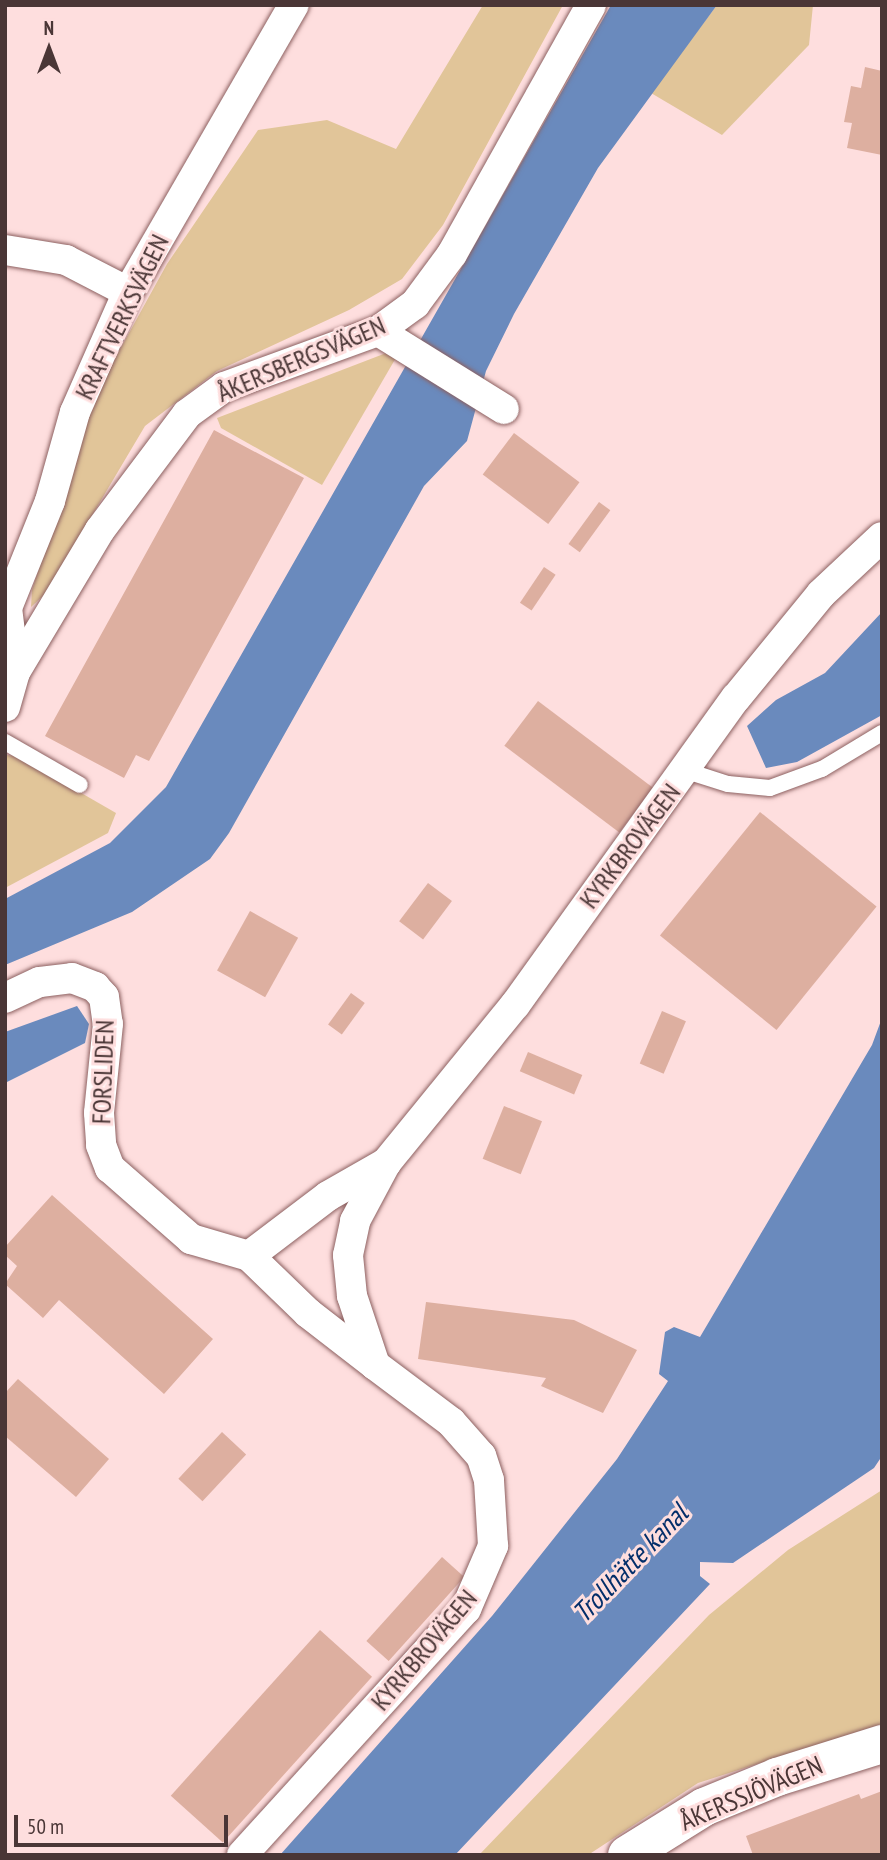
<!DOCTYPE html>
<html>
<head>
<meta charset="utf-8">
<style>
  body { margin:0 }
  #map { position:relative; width:887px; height:1860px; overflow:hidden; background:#fedede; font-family:"PT Sans Narrow",sans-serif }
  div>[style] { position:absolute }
  .green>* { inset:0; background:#e1c599 }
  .water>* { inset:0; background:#6a8abd }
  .building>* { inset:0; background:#ddafa0; transform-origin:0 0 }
  .roads { filter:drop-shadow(0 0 2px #8c6060) drop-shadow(0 0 2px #8c6060) }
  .lane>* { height:16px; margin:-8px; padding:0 8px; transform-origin:8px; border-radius:8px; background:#fff }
  .street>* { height:30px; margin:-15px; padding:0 15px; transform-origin:15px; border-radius:15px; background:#fff }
  .secondary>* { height:38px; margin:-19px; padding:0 19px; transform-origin:19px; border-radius:19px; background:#fff }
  span { translate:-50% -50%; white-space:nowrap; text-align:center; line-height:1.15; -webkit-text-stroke:6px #fedede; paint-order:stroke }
  .street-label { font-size:26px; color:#4a3636 }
  .water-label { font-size:28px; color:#032e6a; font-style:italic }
  .frame { position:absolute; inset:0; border:7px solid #4a3636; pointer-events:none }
  .north { position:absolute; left:14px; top:14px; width:70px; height:70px; -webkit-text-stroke:5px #fedede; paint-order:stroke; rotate:0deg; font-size:19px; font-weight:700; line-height:28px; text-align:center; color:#4a3636 }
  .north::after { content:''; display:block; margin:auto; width:24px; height:32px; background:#4a3636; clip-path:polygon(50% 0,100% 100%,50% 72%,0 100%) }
  .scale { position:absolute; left:14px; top:1815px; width:214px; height:32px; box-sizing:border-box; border:4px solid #4a3636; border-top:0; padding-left:9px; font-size:21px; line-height:24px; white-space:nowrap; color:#4a3636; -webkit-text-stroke:5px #fedede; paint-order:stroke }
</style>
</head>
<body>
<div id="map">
  <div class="green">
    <i style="clip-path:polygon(483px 5px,563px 5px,443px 225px,402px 279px,349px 310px,217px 371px,145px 426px,46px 593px,31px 607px,32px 590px,97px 391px,167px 264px,258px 130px,327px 120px,396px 149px)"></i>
    <i style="clip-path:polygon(717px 5px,813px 5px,809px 45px,722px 135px,651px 93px)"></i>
    <i style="clip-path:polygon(394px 350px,397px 356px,322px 485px,221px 428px,217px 418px)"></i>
    <i style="clip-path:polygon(5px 755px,17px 756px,116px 813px,108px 833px,5px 888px)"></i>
    <i style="clip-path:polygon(882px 1490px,882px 1724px,698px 1783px,588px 1855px,479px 1855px,709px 1615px,788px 1550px)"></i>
  </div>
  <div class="water">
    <i style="clip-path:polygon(611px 5px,717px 5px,598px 168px,514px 314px,486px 371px,467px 441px,424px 486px,229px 833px,210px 859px,132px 912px,5px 965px,5px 899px,110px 843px,166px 787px)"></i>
    <i style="clip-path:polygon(882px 612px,882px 715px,797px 762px,766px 768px,747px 726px,776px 700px,825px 673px)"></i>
    <i style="clip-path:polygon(77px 1006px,89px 1024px,85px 1043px,5px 1083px,5px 1032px)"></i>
    <i style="clip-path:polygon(882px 1018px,882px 1456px,874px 1468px,733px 1563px,700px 1562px,700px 1576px,710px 1584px,455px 1855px,280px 1855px,492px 1616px,617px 1459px,668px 1381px,659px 1374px,665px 1332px,674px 1327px,700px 1337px,872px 1045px)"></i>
  </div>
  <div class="building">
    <i style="clip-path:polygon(865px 67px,882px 71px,882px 155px,847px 148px,852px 123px,844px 122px,851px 86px,861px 88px)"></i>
    <i style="clip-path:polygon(214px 430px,304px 478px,149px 761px,136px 755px,124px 778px,45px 736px)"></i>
    <i style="left:514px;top:433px;width:82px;height:52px;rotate:37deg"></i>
    <i style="left:599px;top:502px;width:14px;height:52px;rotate:36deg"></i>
    <i style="left:544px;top:567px;width:14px;height:43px;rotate:34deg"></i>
    <i style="left:538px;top:701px;width:144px;height:56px;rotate:37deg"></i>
    <i style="left:760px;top:812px;width:150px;height:159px;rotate:39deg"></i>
    <i style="left:428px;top:883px;width:30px;height:48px;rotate:37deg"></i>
    <i style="left:250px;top:911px;width:55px;height:68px;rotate:29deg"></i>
    <i style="left:351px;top:993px;width:17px;height:39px;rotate:36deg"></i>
    <i style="left:662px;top:1011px;width:26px;height:57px;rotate:23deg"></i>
    <i style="left:528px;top:1052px;width:59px;height:21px;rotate:23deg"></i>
    <i style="left:504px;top:1106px;width:41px;height:57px;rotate:22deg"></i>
    <i style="clip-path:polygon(52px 1195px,213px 1339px,164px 1394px,59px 1300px,43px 1318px,5px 1284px,17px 1266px,5px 1255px,5px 1247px)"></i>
    <i style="clip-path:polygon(426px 1302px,574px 1320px,637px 1350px,603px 1413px,541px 1386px,546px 1378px,418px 1359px)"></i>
    <i style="clip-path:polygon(18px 1379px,109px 1459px,76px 1497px,5px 1436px,5px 1393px)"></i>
    <i style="left:222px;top:1432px;width:33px;height:64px;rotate:43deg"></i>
    <i style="left:442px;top:1557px;width:30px;height:113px;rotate:42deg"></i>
    <i style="left:320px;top:1630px;width:70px;height:223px;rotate:42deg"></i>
    <i style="clip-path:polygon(882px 1791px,882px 1855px,753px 1855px,746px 1836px,859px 1794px,861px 1799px)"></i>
  </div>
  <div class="roads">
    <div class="lane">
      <i style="left:5px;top:742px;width:86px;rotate:29.8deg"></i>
      <i style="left:687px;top:771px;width:43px;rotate:17.6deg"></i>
      <i style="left:728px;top:784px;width:42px;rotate:5.4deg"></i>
      <i style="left:770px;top:788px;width:55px;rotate:-20.1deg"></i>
      <i style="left:822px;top:769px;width:70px;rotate:-31deg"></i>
    </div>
    <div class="street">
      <i style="left:5px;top:250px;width:62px;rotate:9.3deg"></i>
      <i style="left:66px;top:260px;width:70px;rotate:27.3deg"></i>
      <i style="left:378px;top:331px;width:148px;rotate:31.8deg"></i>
      <i style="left:15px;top:672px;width:64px;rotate:-97.1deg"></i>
      <i style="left:7px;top:608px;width:115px;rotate:-68.1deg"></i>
      <i style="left:50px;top:501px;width:92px;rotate:-74.3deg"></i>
      <i style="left:75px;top:412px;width:131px;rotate:-66.2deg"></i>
      <i style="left:128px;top:292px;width:332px;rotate:-60deg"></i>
      <i style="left:5px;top:707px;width:36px;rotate:-74deg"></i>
      <i style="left:15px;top:672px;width:165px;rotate:-59.1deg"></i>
      <i style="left:100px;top:530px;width:145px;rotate:-53.1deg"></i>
      <i style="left:187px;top:414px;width:46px;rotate:-36.1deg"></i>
      <i style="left:224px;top:387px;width:164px;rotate:-20deg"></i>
      <i style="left:378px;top:331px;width:46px;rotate:-36.1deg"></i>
      <i style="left:415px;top:304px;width:62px;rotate:-53.5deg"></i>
      <i style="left:452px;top:254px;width:285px;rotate:-60.8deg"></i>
      <i style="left:5px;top:998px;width:38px;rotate:-25deg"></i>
      <i style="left:40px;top:982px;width:32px;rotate:-7deg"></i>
      <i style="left:72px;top:978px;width:25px;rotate:21deg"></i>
      <i style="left:95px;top:987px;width:13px;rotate:48deg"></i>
      <i style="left:104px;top:997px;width:27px;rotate:82deg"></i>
      <i style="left:108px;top:1024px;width:89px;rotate:95.8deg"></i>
      <i style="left:99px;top:1113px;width:32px;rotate:86deg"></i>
      <i style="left:101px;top:1145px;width:25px;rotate:69deg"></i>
      <i style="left:110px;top:1168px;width:108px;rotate:41.2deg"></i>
      <i style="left:191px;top:1239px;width:60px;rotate:16.3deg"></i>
      <i style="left:375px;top:1365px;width:85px;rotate:-142.2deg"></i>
      <i style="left:308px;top:1313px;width:82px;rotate:-136deg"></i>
      <i style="left:249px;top:1256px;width:99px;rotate:-37.2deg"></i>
      <i style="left:328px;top:1196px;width:67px;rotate:-29.6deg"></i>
      <i style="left:242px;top:1855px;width:333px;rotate:-47.7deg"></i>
      <i style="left:466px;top:1609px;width:69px;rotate:-66.8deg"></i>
      <i style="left:493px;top:1546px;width:66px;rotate:-93.5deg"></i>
      <i style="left:489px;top:1480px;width:25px;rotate:-108deg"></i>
      <i style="left:481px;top:1456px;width:45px;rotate:-131.4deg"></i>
      <i style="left:451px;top:1422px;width:95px;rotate:-143.1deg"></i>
      <i style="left:375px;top:1365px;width:73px;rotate:-108.4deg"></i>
      <i style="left:352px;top:1296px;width:41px;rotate:-95.6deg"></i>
      <i style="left:348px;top:1255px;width:35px;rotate:-78deg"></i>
      <i style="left:355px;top:1221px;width:66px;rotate:-61.9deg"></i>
      <i style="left:386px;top:1163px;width:204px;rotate:-50.8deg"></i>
      <i style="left:515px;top:1005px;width:378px;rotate:-54.3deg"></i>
      <i style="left:736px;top:698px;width:134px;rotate:-50.7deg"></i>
      <i style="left:821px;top:594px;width:83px;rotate:-43.1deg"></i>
    </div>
    <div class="secondary">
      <i style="left:627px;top:1855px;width:91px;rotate:-31.9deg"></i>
      <i style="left:704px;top:1807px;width:79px;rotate:-22.3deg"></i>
      <i style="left:777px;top:1777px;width:110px;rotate:-17.4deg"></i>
    </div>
  </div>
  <div class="street-label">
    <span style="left:122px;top:317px;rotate:-64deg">KRAFTVERKSVÄGEN</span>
    <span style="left:301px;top:359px;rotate:-23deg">ÅKERSBERGSVÄGEN</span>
    <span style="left:630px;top:846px;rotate:-53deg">KYRKBROVÄGEN</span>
    <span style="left:103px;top:1072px;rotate:-88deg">FORSLIDEN</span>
    <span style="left:424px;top:1650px;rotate:-50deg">KYRKBROVÄGEN</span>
    <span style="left:751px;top:1793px;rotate:-23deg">ÅKERSSJÖVÄGEN</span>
  </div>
  <div class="water-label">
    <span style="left:630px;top:1563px;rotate:-46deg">Trollhätte kanal</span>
  </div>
  <div class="frame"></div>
  <div class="north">N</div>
  <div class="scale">50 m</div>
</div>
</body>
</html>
